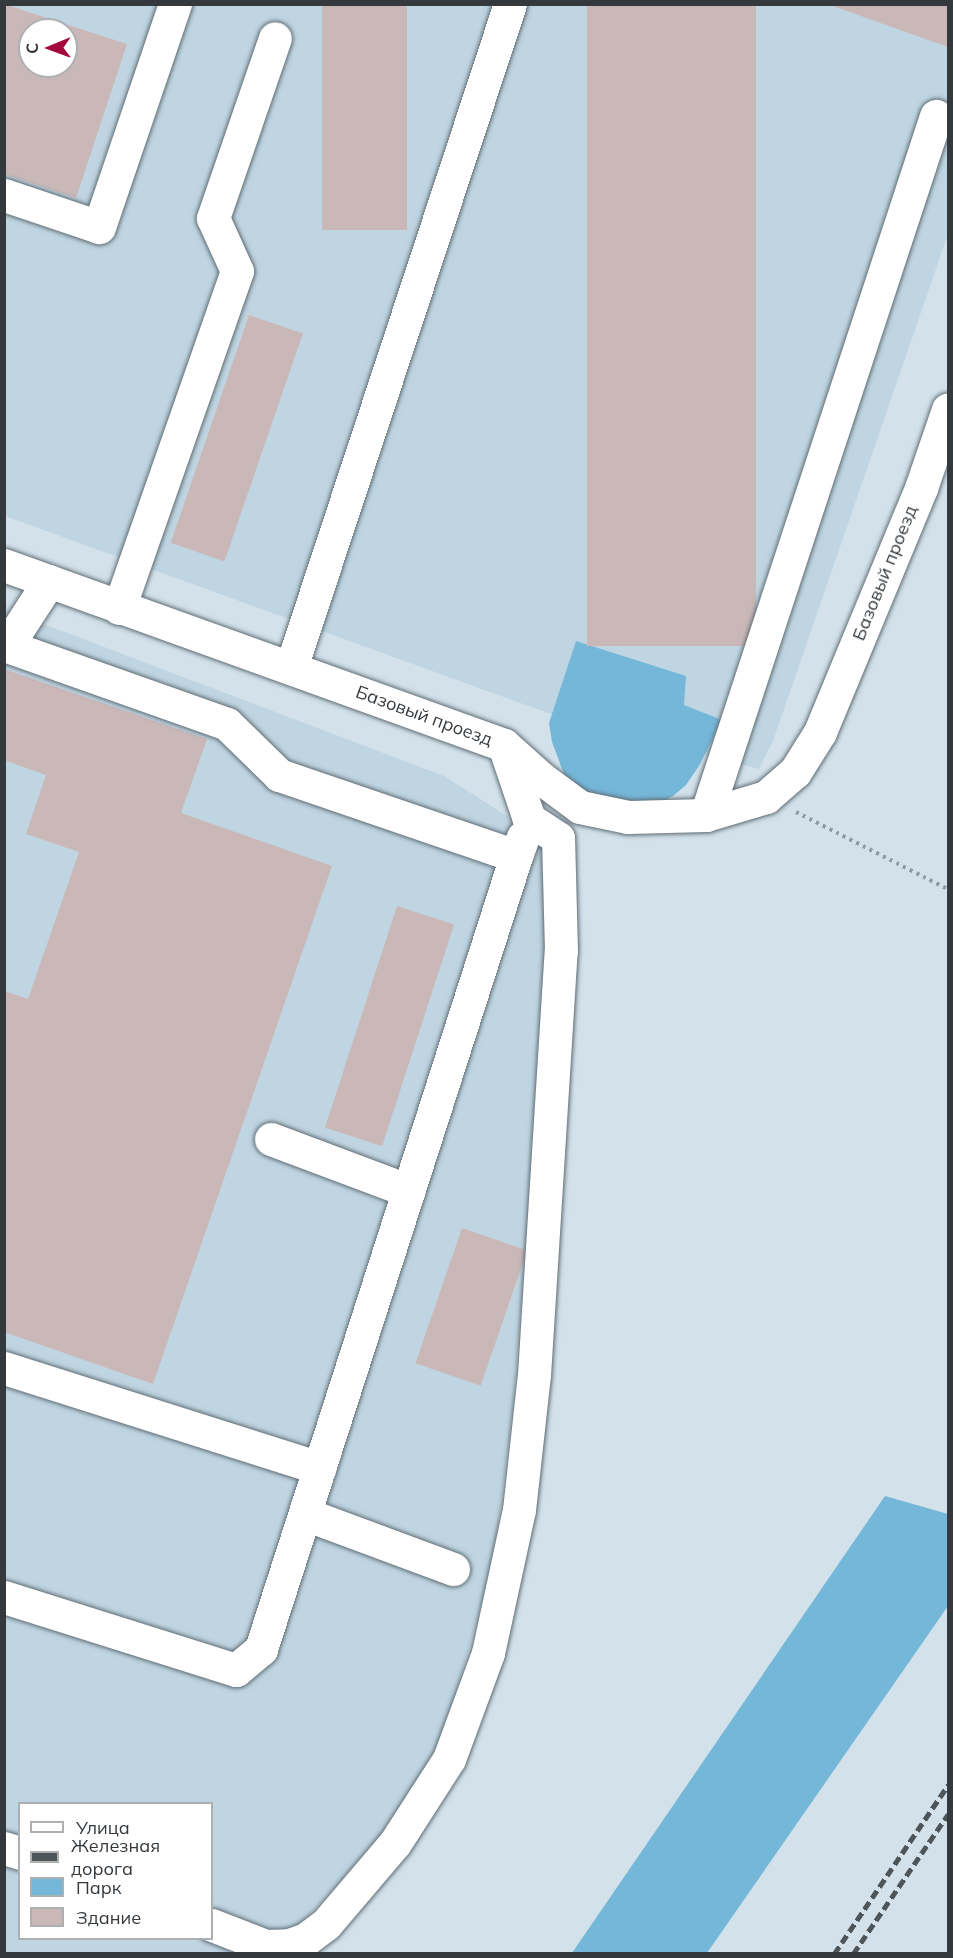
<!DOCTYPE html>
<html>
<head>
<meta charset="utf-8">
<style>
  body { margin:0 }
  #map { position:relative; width:953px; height:1958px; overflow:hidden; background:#d2e1ea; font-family:Mulish,sans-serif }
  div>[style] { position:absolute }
  .built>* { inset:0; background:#bfd5e1 }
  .green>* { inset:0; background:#75b7d9 }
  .building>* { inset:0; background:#cab8b9; transform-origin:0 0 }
  .path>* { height:4px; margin-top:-2px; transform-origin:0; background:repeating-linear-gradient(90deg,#909ba2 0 3px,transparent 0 7.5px) }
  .roads { filter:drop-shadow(0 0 2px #606d75) drop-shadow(0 0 2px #606d75) }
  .minor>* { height:33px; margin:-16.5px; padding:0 16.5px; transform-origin:16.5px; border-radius:16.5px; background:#fff }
  .rail>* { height:4.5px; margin-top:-2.25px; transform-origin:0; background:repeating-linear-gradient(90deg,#4d5559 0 9px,transparent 0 13.5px) }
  span { translate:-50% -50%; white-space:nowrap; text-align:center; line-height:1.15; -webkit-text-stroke:6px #fff; paint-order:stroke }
  .street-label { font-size:18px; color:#33393d }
  .frame { position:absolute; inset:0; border:6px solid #33393d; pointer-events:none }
  .legend { position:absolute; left:18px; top:1802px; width:195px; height:138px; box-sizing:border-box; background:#fff; border:2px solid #adb0b1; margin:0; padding:8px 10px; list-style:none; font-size:18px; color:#33393d }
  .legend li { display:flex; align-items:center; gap:12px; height:30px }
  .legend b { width:30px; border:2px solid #adb0b1 }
  .north { position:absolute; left:18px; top:18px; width:60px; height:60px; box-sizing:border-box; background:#fff; border:2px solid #adb0b1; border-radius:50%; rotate:269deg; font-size:16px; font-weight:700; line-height:24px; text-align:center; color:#33393d }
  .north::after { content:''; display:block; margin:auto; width:21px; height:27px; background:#a4093c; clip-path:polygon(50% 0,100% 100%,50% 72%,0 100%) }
</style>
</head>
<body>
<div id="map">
  <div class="built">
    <i style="clip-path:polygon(evenodd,5px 5px,948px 5px,948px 234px,773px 741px,759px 769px,551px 714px,5px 516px,5px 5px,30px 30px,66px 30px,66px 66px,30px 66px,30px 30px)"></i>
    <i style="clip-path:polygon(evenodd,4px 609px,444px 776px,549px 843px,550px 967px,511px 1424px,492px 1569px,437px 1758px,380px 1838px,296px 1929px,285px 1953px,5px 1953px,4px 609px,20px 1804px,212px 1804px,212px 1938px,20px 1938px,20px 1804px)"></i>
  </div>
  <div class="green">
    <i style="clip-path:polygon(576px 641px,686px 676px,684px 705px,722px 720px,699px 766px,686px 785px,673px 796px,660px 803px,596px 800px,564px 774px,552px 742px,549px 723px)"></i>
    <i style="clip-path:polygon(885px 1496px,948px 1514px,948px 1606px,707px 1953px,572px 1953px)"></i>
  </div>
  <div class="building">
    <i style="clip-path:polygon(evenodd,4px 4px,127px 44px,76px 198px,4px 174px,4px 4px,30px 30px,66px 30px,66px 66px,30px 66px,30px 30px)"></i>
    <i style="left:322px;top:4px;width:85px;height:226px"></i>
    <i style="clip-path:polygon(830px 4px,948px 4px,948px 47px,830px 5px)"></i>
    <i style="left:587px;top:5px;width:169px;height:641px"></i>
    <i style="left:249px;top:315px;width:57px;height:241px;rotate:19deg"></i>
    <i style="clip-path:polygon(4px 669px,207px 739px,181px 813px,332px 866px,153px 1384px,4px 1332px,4px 991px,28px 999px,79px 852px,26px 834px,46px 775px,4px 760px)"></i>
    <i style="left:397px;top:906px;width:60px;height:233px;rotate:18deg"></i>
    <i style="left:462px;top:1228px;width:69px;height:143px;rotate:19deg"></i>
  </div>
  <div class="path">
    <i style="left:796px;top:812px;width:170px;rotate:26.9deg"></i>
  </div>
  <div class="roads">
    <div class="minor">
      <i style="left:4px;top:195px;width:100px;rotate:18.6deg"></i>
      <i style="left:99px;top:227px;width:236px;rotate:-71.2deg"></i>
      <i style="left:4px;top:565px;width:531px;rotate:19.8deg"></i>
      <i style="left:504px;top:745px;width:51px;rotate:41.8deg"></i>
      <i style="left:542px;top:779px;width:47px;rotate:36.4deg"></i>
      <i style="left:580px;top:807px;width:49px;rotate:11.8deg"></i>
      <i style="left:628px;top:817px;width:78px;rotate:-1.5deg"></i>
      <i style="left:706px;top:815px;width:63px;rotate:-16.7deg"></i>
      <i style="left:766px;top:797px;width:38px;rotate:-41deg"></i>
      <i style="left:795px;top:772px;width:47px;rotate:-58deg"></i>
      <i style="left:820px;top:732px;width:264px;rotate:-67.5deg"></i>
      <i style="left:921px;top:488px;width:83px;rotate:-71.1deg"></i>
      <i style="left:49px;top:581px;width:77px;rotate:122.9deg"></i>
      <i style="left:7px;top:646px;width:233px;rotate:19.5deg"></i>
      <i style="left:227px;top:724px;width:73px;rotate:44.4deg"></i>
      <i style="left:279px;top:775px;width:250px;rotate:18.9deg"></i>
      <i style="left:516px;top:856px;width:20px;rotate:-70deg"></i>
      <i style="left:119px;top:608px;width:357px;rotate:-70.7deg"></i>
      <i style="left:237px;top:271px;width:58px;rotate:-114.4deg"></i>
      <i style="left:213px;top:218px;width:190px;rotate:-71deg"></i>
      <i style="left:291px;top:668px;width:699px;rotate:-71.75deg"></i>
      <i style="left:706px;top:815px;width:736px;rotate:-71.79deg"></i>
      <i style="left:271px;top:1139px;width:147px;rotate:20.6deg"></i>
      <i style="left:4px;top:1368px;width:331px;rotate:17.6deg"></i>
      <i style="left:305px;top:1514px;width:158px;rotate:20.4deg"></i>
      <i style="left:4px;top:1597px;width:243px;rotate:17.5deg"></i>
      <i style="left:236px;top:1670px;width:33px;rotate:-40deg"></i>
      <i style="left:261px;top:1649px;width:833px;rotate:-72.17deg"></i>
      <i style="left:4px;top:1848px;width:17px;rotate:17deg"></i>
      <i style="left:212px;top:1925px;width:58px;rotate:21.3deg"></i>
      <i style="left:266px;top:1946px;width:23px;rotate:-2deg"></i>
      <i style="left:289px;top:1945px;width:18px;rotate:-19deg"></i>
      <i style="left:306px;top:1939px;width:25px;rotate:-37deg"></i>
      <i style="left:326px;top:1924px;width:106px;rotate:-49.6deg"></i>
      <i style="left:395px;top:1843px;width:100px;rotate:-57.3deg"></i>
      <i style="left:449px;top:1759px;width:113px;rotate:-69.8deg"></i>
      <i style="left:488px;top:1653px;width:146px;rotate:-77.8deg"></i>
      <i style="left:519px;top:1510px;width:136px;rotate:-83.7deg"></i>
      <i style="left:534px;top:1375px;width:425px;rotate:-86.4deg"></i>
      <i style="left:561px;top:951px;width:113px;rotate:-91.5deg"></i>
      <i style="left:558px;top:838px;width:35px;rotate:-147deg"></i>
      <i style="left:529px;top:819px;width:78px;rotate:-108.7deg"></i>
    </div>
  </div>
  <div class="rail">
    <i style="left:834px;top:1954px;width:204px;rotate:-56deg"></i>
    <i style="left:853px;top:1954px;width:169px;rotate:-55.8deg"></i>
  </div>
  <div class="street-label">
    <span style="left:885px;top:573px;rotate:-68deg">Базовый проезд</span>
    <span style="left:424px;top:716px;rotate:20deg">Базовый проезд</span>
  </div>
  <div class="frame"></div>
  <ul class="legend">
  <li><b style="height:8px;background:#fff"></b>Улица</li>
  <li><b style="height:8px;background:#4d5559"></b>Железная дорога</li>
  <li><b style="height:16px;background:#75b7d9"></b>Парк</li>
  <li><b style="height:16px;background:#cab8b9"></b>Здание</li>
  </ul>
  <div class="north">С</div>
</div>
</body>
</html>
